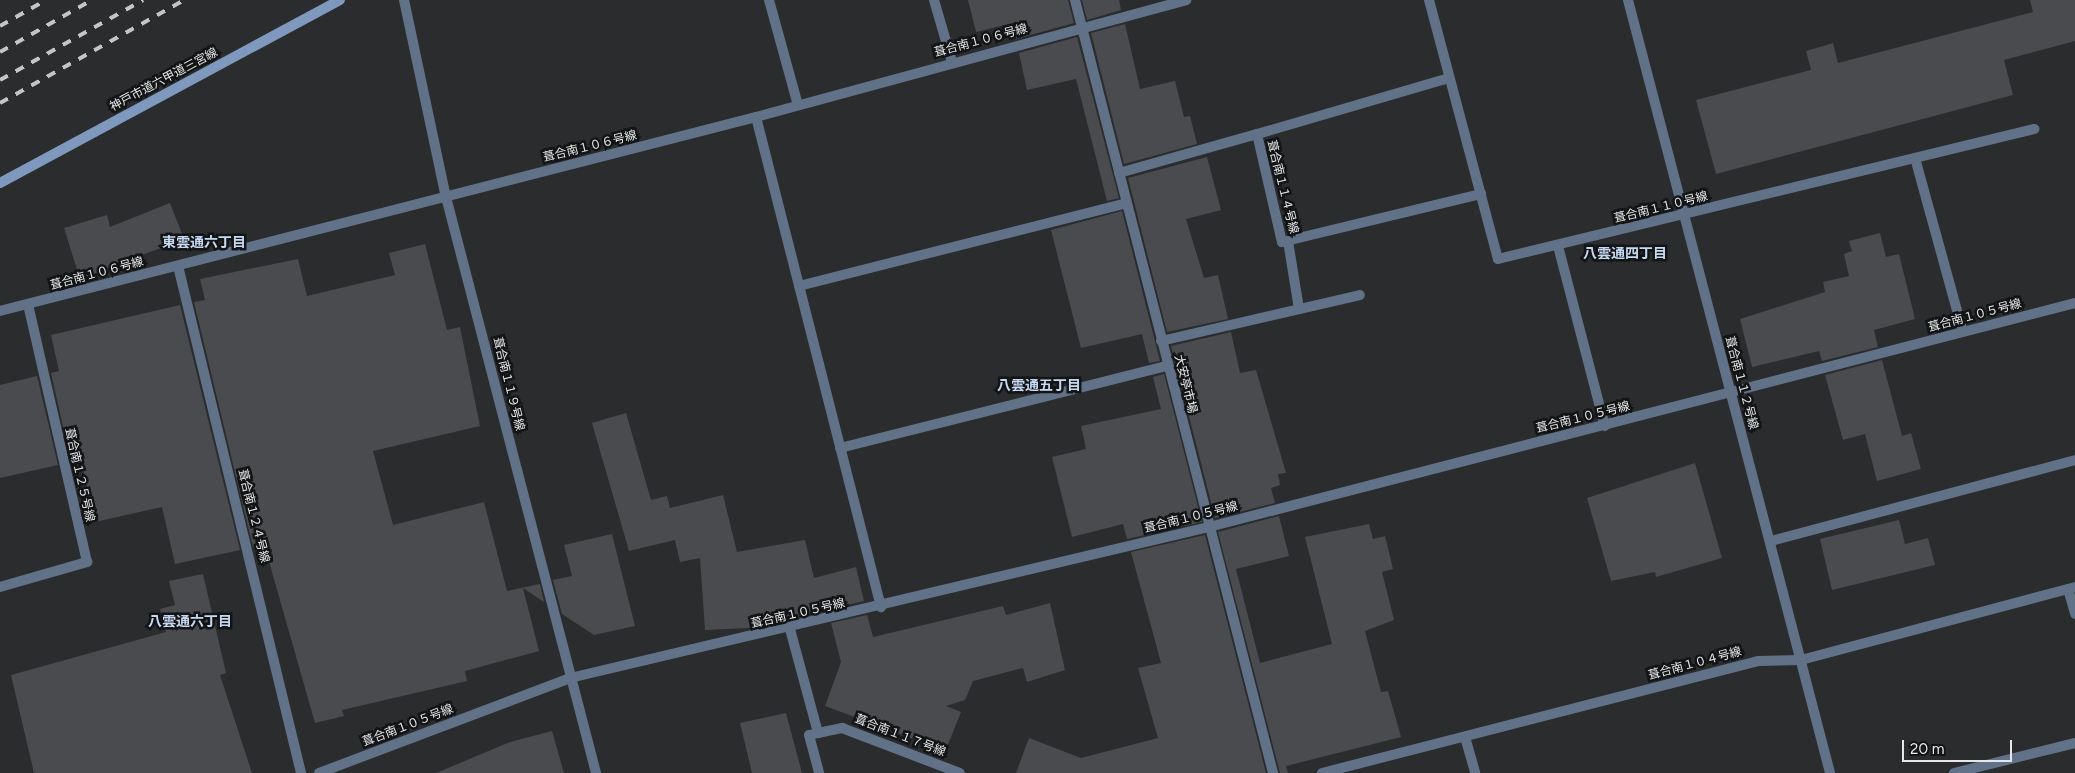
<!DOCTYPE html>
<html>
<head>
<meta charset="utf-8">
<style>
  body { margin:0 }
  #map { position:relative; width:2075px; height:773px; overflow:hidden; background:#2a2c2e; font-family:Figtree,"Noto Sans JP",sans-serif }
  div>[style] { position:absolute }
  .building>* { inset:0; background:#494b4e }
  .street>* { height:10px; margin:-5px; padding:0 5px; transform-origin:5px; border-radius:5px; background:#617288 }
  .secondary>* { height:10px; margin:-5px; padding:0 5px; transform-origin:5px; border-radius:5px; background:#7e99bd }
  .rail>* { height:4px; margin-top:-2px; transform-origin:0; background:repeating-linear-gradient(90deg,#c4c5c7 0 9px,transparent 0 18px) }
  span { translate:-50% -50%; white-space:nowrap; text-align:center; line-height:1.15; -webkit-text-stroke:5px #131415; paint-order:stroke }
  .street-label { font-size:12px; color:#e6e7e8 }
  .neighbourhood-label { font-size:14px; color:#c7d9f2; font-weight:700 }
  .scale { position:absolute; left:1902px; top:740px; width:110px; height:22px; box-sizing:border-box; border:2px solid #e6e7e8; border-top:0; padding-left:6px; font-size:15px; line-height:18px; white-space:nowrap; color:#e6e7e8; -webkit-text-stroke:4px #131415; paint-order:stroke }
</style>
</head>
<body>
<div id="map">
  <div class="building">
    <i style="clip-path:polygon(968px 0,1068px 0,1074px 23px,1016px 39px,1013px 23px,976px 32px)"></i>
    <i style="clip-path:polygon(1082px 0,1119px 0,1121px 10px,1087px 20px)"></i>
    <i style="clip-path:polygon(2030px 0,2075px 0,2075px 41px,2004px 60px,2013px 95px,1716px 174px,1696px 100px,1811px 70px,1806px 51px,1833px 43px,1838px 63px,2033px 12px)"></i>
    <i style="clip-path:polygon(1125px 24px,1140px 89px,1175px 81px,1184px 117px,1190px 116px,1197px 144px,1124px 164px,1091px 33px)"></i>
    <i style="clip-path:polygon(1077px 37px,1119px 198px,1107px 201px,1076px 79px,1027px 90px,1019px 53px)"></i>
    <i style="clip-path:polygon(1207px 157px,1221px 210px,1186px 219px,1204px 278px,1218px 275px,1228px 319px,1167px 332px,1128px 178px)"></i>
    <i style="clip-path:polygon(170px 203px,184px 239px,80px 279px,64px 228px,107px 215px,110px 227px)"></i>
    <i style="clip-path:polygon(1122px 211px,1160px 361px,1149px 363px,1142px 334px,1081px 348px,1051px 230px)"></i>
    <i style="clip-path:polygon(1880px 233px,1886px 257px,1899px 254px,1915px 319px,1874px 330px,1878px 347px,1822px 361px,1819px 351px,1752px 367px,1740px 319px,1825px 292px,1823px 282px,1849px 276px,1844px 254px,1852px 251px,1849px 241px)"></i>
    <i style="clip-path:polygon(425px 244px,447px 330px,460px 327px,480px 426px,373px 451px,393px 525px,484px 502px,507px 591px,540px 584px,544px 602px,523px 588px,539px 651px,465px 671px,467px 681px,342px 710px,344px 716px,315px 723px,264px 544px,253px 547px,194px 302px,205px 300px,200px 279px,298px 259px,307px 296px,395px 275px,389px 253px)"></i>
    <i style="clip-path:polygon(180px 305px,240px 550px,175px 564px,162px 507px,95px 522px,81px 460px,71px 462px,51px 373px,59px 371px,51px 335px)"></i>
    <i style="clip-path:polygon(1231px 332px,1240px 373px,1256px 370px,1286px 473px,1278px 474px,1280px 485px,1271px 488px,1275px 503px,1215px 518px,1171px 346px)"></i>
    <i style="clip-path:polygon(1882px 360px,1902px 436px,1911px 433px,1921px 469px,1877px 481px,1865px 434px,1843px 440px,1825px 375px)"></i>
    <i style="clip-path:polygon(1164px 374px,1202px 522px,1127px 539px,1123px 524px,1072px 537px,1052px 457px,1086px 449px,1081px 426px,1161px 409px,1153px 377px)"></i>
    <i style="clip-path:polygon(37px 376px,58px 465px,0 478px,0 385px)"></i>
    <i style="clip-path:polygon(626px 413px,651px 500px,667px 496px,670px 508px,723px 495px,737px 552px,805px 540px,814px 578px,856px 567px,864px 601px,748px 628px,705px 630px,700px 558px,680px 562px,675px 540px,629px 551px,592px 423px)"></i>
    <i style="clip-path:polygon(1695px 463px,1722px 558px,1656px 577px,1655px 572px,1611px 581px,1587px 498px)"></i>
    <i style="clip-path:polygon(1279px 516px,1289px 556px,1236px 569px,1260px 663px,1332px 644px,1305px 537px,1369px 524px,1373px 539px,1385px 536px,1393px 569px,1382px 572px,1394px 620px,1365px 631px,1381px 692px,1388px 691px,1401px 737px,1286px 766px,1288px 773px,1280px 773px,1218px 532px)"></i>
    <i style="clip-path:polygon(1899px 520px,1905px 544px,1928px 538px,1935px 565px,1832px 590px,1820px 539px)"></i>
    <i style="clip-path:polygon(612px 534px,635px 626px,594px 635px,562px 614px,553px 580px,572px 576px,564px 545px)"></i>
    <i style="clip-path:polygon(1205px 535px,1266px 773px,1016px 773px,1029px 738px,1081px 758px,1158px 738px,1138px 668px,1161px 663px,1131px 552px)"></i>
    <i style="clip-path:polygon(203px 574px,226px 673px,220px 675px,252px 773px,34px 773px,11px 675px,166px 632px,160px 609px,175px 605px,169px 581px)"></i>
    <i style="clip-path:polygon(1050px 603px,1065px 670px,1027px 682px,1023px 668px,973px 681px,965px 700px,946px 706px,961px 712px,947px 747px,924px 738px,922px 742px,825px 706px,841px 662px,831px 623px,867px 615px,873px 637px,1003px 606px,1006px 615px)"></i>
    <i style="clip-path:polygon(786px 713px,802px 773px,752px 773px,740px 723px)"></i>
    <i style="clip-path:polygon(552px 731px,564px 773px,436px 773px,510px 742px)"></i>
  </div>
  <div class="street">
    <i style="left:404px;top:0;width:201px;rotate:78deg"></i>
    <i style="left:446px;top:197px;width:595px;rotate:75.4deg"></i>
    <i style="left:769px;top:0;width:109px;rotate:74.6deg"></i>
    <i style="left:934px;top:0;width:65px;rotate:73.8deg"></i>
    <i style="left:1075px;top:0;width:798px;rotate:75.63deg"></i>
    <i style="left:1429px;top:0;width:268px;rotate:75.1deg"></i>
    <i style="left:1498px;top:259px;width:552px;rotate:-13.63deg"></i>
    <i style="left:1628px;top:0;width:799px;rotate:75.35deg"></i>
    <i style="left:1449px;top:78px;width:200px;rotate:163.7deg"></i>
    <i style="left:1257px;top:134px;width:111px;rotate:77deg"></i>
    <i style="left:1282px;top:242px;width:205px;rotate:-13.6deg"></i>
    <i style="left:756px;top:117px;width:506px;rotate:75.69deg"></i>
    <i style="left:1915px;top:158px;width:180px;rotate:74.6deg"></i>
    <i style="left:1119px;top:173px;width:143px;rotate:-15.8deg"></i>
    <i style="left:1288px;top:241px;width:69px;rotate:80.8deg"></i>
    <i style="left:1558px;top:246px;width:186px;rotate:75.4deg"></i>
    <i style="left:178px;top:266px;width:522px;rotate:76.36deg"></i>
    <i style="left:799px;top:286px;width:337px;rotate:-14.2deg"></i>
    <i style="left:0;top:311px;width:780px;rotate:-14.39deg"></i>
    <i style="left:756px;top:117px;width:446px;rotate:-15.2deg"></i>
    <i style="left:1161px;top:341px;width:204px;rotate:-13deg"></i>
    <i style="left:840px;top:448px;width:337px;rotate:-14.1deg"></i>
    <i style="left:1771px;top:541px;width:315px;rotate:-14.9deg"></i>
    <i style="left:0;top:587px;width:91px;rotate:-16deg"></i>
    <i style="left:87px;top:562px;width:264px;rotate:-102.9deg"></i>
    <i style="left:2068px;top:589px;width:26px;rotate:74deg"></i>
    <i style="left:790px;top:629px;width:108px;rotate:74.9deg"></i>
    <i style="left:818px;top:733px;width:25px;rotate:-12deg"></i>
    <i style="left:842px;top:728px;width:126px;rotate:20.9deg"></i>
    <i style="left:818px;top:733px;width:9px;rotate:167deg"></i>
    <i style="left:809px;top:735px;width:39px;rotate:75deg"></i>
    <i style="left:1465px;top:737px;width:37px;rotate:74deg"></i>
    <i style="left:319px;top:773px;width:268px;rotate:-20.7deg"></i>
    <i style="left:570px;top:678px;width:657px;rotate:-13.3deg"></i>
    <i style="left:1209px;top:527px;width:895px;rotate:-14.5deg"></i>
    <i style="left:1322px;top:773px;width:450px;rotate:-14.4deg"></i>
    <i style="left:1758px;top:661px;width:43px;rotate:-1.3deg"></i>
    <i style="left:1801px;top:660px;width:284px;rotate:-14.9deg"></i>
    <i style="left:1954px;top:773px;width:125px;rotate:-13.9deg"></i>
  </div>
  <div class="secondary">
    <i style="left:0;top:183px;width:386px;rotate:-28.3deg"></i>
  </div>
  <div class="rail">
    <i style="left:0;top:26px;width:53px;rotate:-29.5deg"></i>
    <i style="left:0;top:52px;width:106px;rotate:-29.5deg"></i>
    <i style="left:0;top:80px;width:164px;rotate:-29.2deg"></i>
    <i style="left:0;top:103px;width:211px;rotate:-29.2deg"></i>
  </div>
  <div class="street-label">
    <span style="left:981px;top:41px;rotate:-15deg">葺合南１０６号線</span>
    <span style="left:164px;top:80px;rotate:-28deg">神戸市道六甲道三宮線</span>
    <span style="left:590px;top:147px;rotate:-14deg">葺合南１０６号線</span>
    <span style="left:1282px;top:187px;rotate:76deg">葺合南１１４号線</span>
    <span style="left:1661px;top:208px;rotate:-14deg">葺合南１１０号線</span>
    <span style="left:97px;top:274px;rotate:-15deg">葺合南１０６号線</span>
    <span style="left:1975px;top:316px;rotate:-15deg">葺合南１０５号線</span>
    <span style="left:1741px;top:383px;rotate:75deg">葺合南１１２号線</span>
    <span style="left:508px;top:384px;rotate:76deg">葺合南１１９号線</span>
    <span style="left:1185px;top:384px;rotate:76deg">大安亭市場</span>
    <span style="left:1583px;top:418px;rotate:-14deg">葺合南１０５号線</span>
    <span style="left:79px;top:475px;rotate:77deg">葺合南１２５号線</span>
    <span style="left:253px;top:516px;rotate:76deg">葺合南１２４号線</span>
    <span style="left:1191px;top:518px;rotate:-14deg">葺合南１０５号線</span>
    <span style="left:798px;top:614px;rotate:-13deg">葺合南１０５号線</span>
    <span style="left:1695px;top:664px;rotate:-15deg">葺合南１０４号線</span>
    <span style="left:408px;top:726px;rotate:-21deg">葺合南１０５号線</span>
    <span style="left:900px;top:736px;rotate:21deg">葺合南１１７号線</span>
  </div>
  <div class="neighbourhood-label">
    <span style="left:204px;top:243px">東雲通六丁目</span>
    <span style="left:1625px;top:254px">八雲通四丁目</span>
    <span style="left:1039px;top:386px">八雲通五丁目</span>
    <span style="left:190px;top:622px">八雲通六丁目</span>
  </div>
  <div class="scale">20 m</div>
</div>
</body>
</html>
